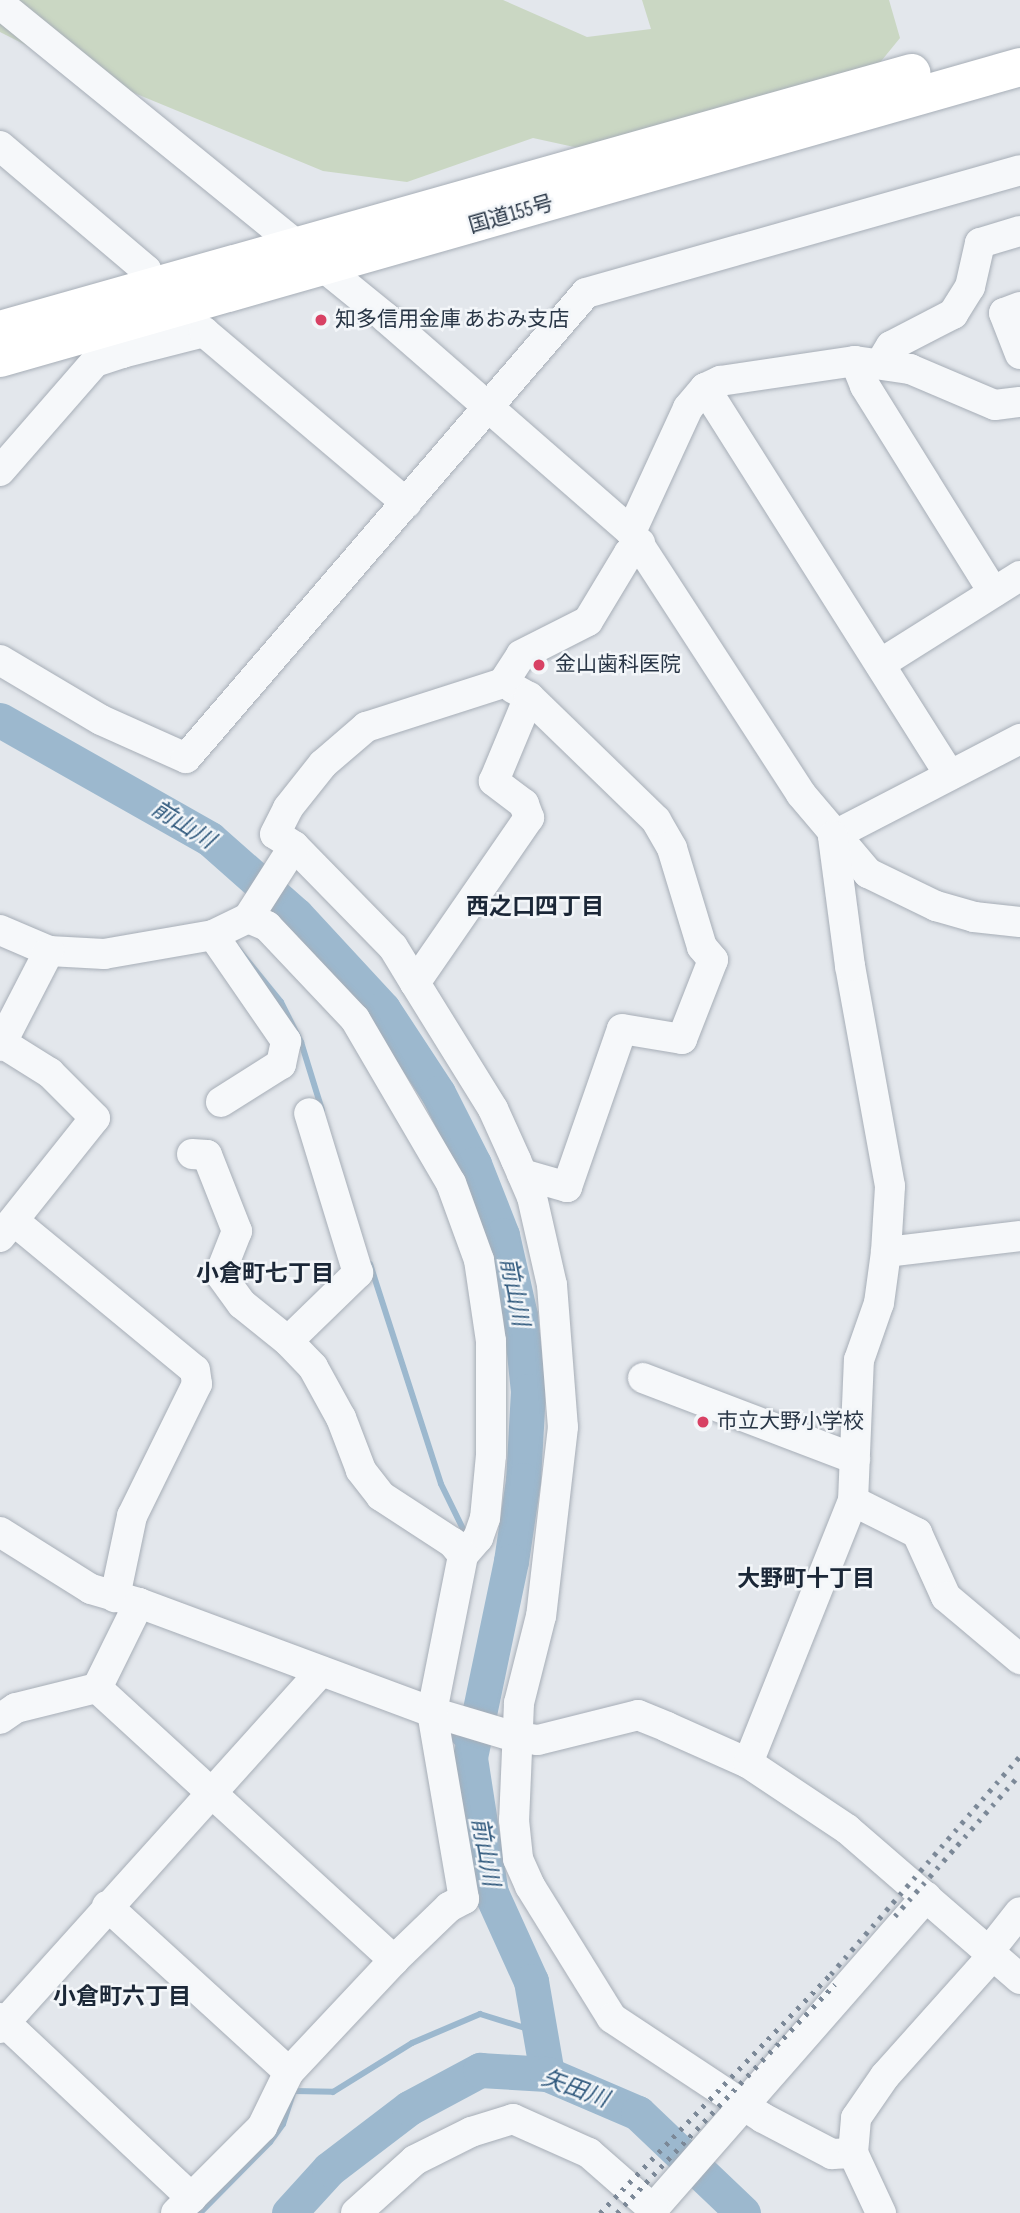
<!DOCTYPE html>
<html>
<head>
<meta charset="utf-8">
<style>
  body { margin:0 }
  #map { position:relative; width:1020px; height:2213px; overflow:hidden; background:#e3e7ec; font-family:"Sofia Sans Condensed","Noto Sans JP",sans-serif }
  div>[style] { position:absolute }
  .green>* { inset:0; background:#cad7c3 }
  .stream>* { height:6px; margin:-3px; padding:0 3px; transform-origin:3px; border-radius:3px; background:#9cb8ce }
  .river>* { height:35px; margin:-17.5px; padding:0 17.5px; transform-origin:17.5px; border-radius:17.5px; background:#9cb8ce }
  .roads { filter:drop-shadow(0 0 2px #a7aeb7) drop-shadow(0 0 2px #a7aeb7) }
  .minor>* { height:30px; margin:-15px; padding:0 15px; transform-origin:15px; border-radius:15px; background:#f6f8fa }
  .highway>* { height:38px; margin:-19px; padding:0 19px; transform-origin:19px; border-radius:19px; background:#fff }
  .rail>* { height:5px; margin-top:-2.5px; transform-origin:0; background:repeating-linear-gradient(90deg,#7b8897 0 3.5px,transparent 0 10.5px) }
  .dots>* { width:19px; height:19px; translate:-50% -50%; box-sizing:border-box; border:4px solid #f3f6f9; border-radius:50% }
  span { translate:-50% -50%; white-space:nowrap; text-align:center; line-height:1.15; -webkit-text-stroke:5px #f3f6f9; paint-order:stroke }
  .street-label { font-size:21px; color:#293646 }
  .poi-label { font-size:21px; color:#293646 }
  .left { translate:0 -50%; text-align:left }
  .water-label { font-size:23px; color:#30597d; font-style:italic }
  .neighbourhood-label { font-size:23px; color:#1b2737; font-weight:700 }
</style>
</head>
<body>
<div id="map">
  <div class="green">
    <i style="clip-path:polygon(0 0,503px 0,587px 37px,651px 29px,642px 0,889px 0,900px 38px,842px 109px,597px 152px,533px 138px,407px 182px,323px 171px,59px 62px,0 32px)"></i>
  </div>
  <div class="stream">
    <i style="left:233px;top:943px;width:76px;rotate:50.9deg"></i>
    <i style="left:281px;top:1002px;width:45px;rotate:63.4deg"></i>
    <i style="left:301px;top:1042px;width:71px;rotate:72.8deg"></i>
    <i style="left:370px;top:1264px;width:231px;rotate:72.1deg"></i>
    <i style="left:441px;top:1484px;width:59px;rotate:63.9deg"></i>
    <i style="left:453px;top:1727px;width:12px;rotate:85deg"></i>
    <i style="left:454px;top:1739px;width:25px;rotate:50deg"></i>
    <i style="left:200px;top:2213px;width:100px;rotate:-45.4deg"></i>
    <i style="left:270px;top:2142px;width:22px;rotate:-54deg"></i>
    <i style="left:283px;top:2124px;width:35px;rotate:-72deg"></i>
    <i style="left:294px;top:2091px;width:39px;rotate:1deg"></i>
    <i style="left:333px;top:2092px;width:93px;rotate:-31.8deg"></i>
    <i style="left:412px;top:2043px;width:74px;rotate:-23.1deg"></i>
    <i style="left:480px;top:2014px;width:64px;rotate:17.3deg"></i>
  </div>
  <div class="river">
    <i style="left:0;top:720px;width:241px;rotate:29.5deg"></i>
    <i style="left:210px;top:839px;width:115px;rotate:41.5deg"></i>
    <i style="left:296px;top:915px;width:128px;rotate:47.2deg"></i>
    <i style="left:383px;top:1009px;width:100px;rotate:56.8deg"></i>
    <i style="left:438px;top:1093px;width:80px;rotate:63.1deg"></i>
    <i style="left:474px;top:1164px;width:76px;rotate:68.5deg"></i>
    <i style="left:502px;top:1235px;width:82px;rotate:77.3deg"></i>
    <i style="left:520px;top:1315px;width:76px;rotate:84deg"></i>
    <i style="left:528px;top:1391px;width:89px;rotate:93.2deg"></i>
    <i style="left:523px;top:1480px;width:82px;rotate:98.4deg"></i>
    <i style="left:511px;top:1561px;width:201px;rotate:101.8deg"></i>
    <i style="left:470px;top:1758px;width:137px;rotate:81.2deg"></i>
    <i style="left:491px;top:1893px;width:97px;rotate:65.6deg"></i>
    <i style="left:531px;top:1981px;width:94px;rotate:80.2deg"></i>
    <i style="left:289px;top:2213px;width:59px;rotate:-47.7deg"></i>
    <i style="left:329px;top:2169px;width:101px;rotate:-37.3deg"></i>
    <i style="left:409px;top:2108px;width:81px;rotate:-28.2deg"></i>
    <i style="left:480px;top:2070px;width:67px;rotate:3.4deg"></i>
    <i style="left:547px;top:2074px;width:99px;rotate:23.2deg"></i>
    <i style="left:638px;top:2113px;width:145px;rotate:43.6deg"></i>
  </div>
  <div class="roads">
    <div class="minor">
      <i style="left:0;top:4px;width:498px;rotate:39.1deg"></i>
      <i style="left:386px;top:318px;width:325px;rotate:41.1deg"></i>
      <i style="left:631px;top:532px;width:312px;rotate:57deg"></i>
      <i style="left:801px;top:794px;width:104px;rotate:49.7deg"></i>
      <i style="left:868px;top:873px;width:76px;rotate:25.9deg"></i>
      <i style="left:936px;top:906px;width:40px;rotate:16deg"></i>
      <i style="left:974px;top:917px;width:46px;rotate:6.2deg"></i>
      <i style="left:0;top:146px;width:192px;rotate:40.3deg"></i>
      <i style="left:146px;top:270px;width:18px;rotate:68deg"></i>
      <i style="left:1020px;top:307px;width:17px;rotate:159deg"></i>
      <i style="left:1004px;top:313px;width:44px;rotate:68.7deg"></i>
      <i style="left:115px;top:328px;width:26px;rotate:74deg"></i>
      <i style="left:122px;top:353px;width:85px;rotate:-14.4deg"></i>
      <i style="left:204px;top:332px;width:265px;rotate:40.2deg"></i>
      <i style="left:855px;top:361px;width:27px;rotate:68deg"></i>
      <i style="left:865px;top:386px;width:243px;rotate:58.1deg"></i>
      <i style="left:880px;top:364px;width:21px;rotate:-59deg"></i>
      <i style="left:891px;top:346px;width:70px;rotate:-27.3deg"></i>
      <i style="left:953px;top:314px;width:32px;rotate:-58deg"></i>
      <i style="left:970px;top:287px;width:45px;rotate:-77.2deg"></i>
      <i style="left:980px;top:243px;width:42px;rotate:-16.7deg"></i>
      <i style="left:705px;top:388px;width:458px;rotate:57.7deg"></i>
      <i style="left:0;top:471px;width:145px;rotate:-48.9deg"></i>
      <i style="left:95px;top:362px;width:28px;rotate:-18deg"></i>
      <i style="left:631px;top:532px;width:136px;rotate:-65.3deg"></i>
      <i style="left:688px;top:408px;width:26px;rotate:-50deg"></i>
      <i style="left:705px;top:388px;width:17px;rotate:-25deg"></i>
      <i style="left:720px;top:381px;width:136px;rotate:-8.4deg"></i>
      <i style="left:855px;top:361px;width:56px;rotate:8.3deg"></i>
      <i style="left:910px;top:369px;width:92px;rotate:23deg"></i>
      <i style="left:995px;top:405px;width:25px;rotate:-7deg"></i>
      <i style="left:0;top:660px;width:117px;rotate:30.7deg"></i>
      <i style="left:101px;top:720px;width:93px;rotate:24.1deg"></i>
      <i style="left:186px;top:758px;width:613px;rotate:-49.3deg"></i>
      <i style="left:586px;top:293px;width:451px;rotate:-15.8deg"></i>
      <i style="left:880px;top:664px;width:165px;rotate:-32.2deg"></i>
      <i style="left:833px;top:836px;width:211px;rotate:-27.4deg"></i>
      <i style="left:294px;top:846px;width:141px;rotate:45.6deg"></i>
      <i style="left:393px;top:947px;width:42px;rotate:58.6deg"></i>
      <i style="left:415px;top:983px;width:201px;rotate:-55.4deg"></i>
      <i style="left:529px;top:818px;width:15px;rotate:-110deg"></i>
      <i style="left:524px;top:804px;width:38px;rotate:-143deg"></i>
      <i style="left:494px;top:781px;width:91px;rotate:-67.4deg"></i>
      <i style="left:529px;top:697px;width:18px;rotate:-151deg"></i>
      <i style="left:248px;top:918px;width:21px;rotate:23deg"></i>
      <i style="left:267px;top:926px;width:128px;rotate:46.6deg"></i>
      <i style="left:355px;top:1019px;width:190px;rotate:59.7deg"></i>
      <i style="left:451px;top:1183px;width:82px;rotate:70deg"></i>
      <i style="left:479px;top:1260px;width:82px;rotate:81.6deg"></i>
      <i style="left:491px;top:1341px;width:114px;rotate:90deg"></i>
      <i style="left:491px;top:1455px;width:63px;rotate:95.4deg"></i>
      <i style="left:485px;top:1518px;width:21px;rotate:109deg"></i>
      <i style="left:478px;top:1538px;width:23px;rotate:131deg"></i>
      <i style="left:0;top:930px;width:53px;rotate:23.2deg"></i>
      <i style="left:49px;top:951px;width:55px;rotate:3.1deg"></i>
      <i style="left:104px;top:954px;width:111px;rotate:-9.9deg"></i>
      <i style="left:213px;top:935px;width:39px;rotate:-26deg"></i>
      <i style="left:248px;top:918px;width:85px;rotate:-57.4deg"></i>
      <i style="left:294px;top:846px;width:22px;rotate:-148deg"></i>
      <i style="left:275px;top:834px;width:29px;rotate:-63deg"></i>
      <i style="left:288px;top:808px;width:56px;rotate:-51.5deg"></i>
      <i style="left:323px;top:764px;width:57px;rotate:-40.7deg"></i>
      <i style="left:366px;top:727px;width:144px;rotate:-17.8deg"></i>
      <i style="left:503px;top:683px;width:33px;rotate:-57deg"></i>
      <i style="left:521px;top:655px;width:75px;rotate:-26.9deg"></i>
      <i style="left:588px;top:621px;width:79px;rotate:-58.9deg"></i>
      <i style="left:629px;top:553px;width:15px;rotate:-42deg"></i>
      <i style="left:213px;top:935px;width:129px;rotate:55.4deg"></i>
      <i style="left:286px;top:1041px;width:24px;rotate:102deg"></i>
      <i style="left:281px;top:1064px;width:71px;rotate:147.7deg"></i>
      <i style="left:415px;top:983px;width:148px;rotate:58.2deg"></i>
      <i style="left:493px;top:1109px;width:56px;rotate:65.7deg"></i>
      <i style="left:516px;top:1160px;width:40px;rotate:66.6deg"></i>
      <i style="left:532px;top:1197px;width:90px;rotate:77.2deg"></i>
      <i style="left:552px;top:1285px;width:142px;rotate:85.6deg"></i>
      <i style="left:563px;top:1427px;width:190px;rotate:96.6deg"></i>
      <i style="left:541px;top:1616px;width:90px;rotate:104.2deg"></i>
      <i style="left:519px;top:1703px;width:117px;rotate:92.4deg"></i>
      <i style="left:514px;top:1820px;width:39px;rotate:84deg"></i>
      <i style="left:518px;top:1859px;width:30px;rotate:66deg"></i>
      <i style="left:530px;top:1886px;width:155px;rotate:58.2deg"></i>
      <i style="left:612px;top:2018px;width:181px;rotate:33.5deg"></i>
      <i style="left:763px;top:2118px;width:78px;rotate:27.6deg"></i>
      <i style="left:832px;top:2154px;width:21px;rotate:-3deg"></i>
      <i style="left:0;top:1046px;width:107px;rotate:-62.7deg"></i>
      <i style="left:192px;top:1154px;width:15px;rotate:4deg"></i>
      <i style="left:207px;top:1155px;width:82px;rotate:68.5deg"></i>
      <i style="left:237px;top:1231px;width:46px;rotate:111.6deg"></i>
      <i style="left:220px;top:1274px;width:37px;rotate:54deg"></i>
      <i style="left:242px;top:1304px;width:59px;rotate:38.8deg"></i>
      <i style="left:288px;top:1341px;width:98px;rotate:-44.2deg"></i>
      <i style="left:358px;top:1273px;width:167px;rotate:-107deg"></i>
      <i style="left:522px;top:1174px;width:47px;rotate:16.1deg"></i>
      <i style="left:567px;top:1187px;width:167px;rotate:-70.8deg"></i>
      <i style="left:622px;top:1029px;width:61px;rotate:9.5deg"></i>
      <i style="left:682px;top:1039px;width:85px;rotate:-68.6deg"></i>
      <i style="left:713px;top:960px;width:17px;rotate:-130deg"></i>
      <i style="left:702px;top:947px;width:103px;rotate:-106.9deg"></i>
      <i style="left:672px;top:848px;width:32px;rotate:-120deg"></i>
      <i style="left:656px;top:820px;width:177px;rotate:-135.9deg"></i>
      <i style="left:14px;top:1221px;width:234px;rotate:39.5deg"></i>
      <i style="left:195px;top:1370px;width:14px;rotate:82deg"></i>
      <i style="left:197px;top:1384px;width:147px;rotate:116.2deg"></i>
      <i style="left:132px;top:1516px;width:83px;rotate:101.9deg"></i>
      <i style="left:0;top:1237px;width:152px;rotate:-51.4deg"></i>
      <i style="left:95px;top:1118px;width:64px;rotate:-135deg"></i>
      <i style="left:50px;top:1073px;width:57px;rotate:-148deg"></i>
      <i style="left:886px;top:1252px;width:135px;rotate:-6.8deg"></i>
      <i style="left:643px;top:1378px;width:227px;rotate:20.9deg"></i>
      <i style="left:853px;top:1501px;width:72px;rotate:26.6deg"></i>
      <i style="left:917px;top:1533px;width:70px;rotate:65.6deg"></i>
      <i style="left:946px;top:1597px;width:97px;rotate:40deg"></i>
      <i style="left:0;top:1532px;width:107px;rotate:32.1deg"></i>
      <i style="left:91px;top:1589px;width:50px;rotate:16.3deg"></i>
      <i style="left:139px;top:1603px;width:313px;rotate:20.4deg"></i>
      <i style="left:432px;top:1712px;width:84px;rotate:16.7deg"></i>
      <i style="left:512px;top:1736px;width:26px;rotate:9deg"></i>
      <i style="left:538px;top:1740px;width:103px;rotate:-14deg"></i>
      <i style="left:638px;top:1715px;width:31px;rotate:22deg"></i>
      <i style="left:667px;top:1727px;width:89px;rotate:24deg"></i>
      <i style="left:748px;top:1763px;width:119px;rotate:33.7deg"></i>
      <i style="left:847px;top:1829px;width:229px;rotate:40.9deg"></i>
      <i style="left:97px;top:1688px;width:95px;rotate:-63.7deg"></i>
      <i style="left:0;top:1719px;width:19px;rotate:-35deg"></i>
      <i style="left:16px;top:1708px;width:83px;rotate:-13.9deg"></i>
      <i style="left:97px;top:1688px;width:403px;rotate:42.5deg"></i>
      <i style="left:748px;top:1763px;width:282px;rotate:-68.2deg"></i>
      <i style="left:853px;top:1501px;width:141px;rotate:-87.6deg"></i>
      <i style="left:859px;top:1360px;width:60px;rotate:-70.7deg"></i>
      <i style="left:879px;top:1303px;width:51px;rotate:-82.2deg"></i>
      <i style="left:886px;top:1252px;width:66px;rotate:-86.5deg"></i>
      <i style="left:890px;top:1186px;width:224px;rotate:-100.3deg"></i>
      <i style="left:850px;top:966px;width:131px;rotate:-97.5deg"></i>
      <i style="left:107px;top:1906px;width:246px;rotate:42.4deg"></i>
      <i style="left:990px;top:1950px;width:48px;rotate:-51.7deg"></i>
      <i style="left:0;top:2018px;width:263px;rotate:43.2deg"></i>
      <i style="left:0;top:2028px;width:480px;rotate:-48deg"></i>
      <i style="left:653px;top:2209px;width:415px;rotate:-48.8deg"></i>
      <i style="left:176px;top:2213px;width:122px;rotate:-45deg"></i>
      <i style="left:262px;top:2127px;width:61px;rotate:-63.9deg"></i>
      <i style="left:289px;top:2072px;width:154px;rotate:-46.8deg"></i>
      <i style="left:394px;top:1960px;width:76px;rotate:-43.9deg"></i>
      <i style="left:449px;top:1907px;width:17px;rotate:-28deg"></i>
      <i style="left:464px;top:1899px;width:190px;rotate:-99.7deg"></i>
      <i style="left:432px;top:1712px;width:160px;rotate:-78.8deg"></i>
      <i style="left:463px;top:1555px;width:16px;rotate:-130deg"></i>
      <i style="left:453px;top:1543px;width:86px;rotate:-146.9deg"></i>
      <i style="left:381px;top:1496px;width:33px;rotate:-128deg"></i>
      <i style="left:361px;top:1470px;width:56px;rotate:-111deg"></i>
      <i style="left:341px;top:1418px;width:58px;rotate:-118.8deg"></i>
      <i style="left:313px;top:1367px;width:36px;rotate:-134deg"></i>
      <i style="left:356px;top:2213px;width:79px;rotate:-41.9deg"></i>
      <i style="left:415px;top:2160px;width:63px;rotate:-26.6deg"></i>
      <i style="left:471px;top:2132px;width:44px;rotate:-17.2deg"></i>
      <i style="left:513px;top:2119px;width:83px;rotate:24.1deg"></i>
      <i style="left:589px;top:2153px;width:85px;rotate:41.2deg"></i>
      <i style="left:653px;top:2209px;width:5px;rotate:127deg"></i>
      <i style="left:881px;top:2213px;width:66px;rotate:-115deg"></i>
      <i style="left:853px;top:2153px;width:35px;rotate:-85deg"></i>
      <i style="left:856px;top:2118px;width:51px;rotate:-55.4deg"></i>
      <i style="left:885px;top:2076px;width:164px;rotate:-48.2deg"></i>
    </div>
    <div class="highway">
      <i style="left:0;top:330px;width:947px;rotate:-15.75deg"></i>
      <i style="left:0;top:358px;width:1061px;rotate:-15.92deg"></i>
    </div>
  </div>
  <div class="rail">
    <i style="left:895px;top:1916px;width:189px;rotate:-48.6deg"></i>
    <i style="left:600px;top:2213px;width:332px;rotate:-46deg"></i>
    <i style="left:831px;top:1974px;width:289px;rotate:-49.1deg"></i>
    <i style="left:617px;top:2213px;width:316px;rotate:-46.4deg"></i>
  </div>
  <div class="dots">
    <i style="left:321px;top:320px;background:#d84164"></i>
    <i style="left:539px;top:665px;background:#d84164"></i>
    <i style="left:703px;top:1422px;background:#d84164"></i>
  </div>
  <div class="street-label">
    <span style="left:511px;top:215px;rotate:-16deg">国道155号</span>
  </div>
  <div class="poi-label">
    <span class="left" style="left:335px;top:320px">知多信用金庫 あおみ支店</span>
    <span class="left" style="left:555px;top:665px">金山歯科医院</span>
    <span class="left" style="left:717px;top:1422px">市立大野小学校</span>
  </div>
  <div class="water-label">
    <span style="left:183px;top:825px;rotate:32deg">前山川</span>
    <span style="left:514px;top:1292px;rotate:79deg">前山川</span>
    <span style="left:485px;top:1852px;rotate:80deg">前山川</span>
    <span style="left:575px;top:2089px;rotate:20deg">矢田川</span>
  </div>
  <div class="neighbourhood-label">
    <span style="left:535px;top:907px">西之口四丁目</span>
    <span style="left:265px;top:1274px">小倉町七丁目</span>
    <span style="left:806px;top:1579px">大野町十丁目</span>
    <span style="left:122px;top:1997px">小倉町六丁目</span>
  </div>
</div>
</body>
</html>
